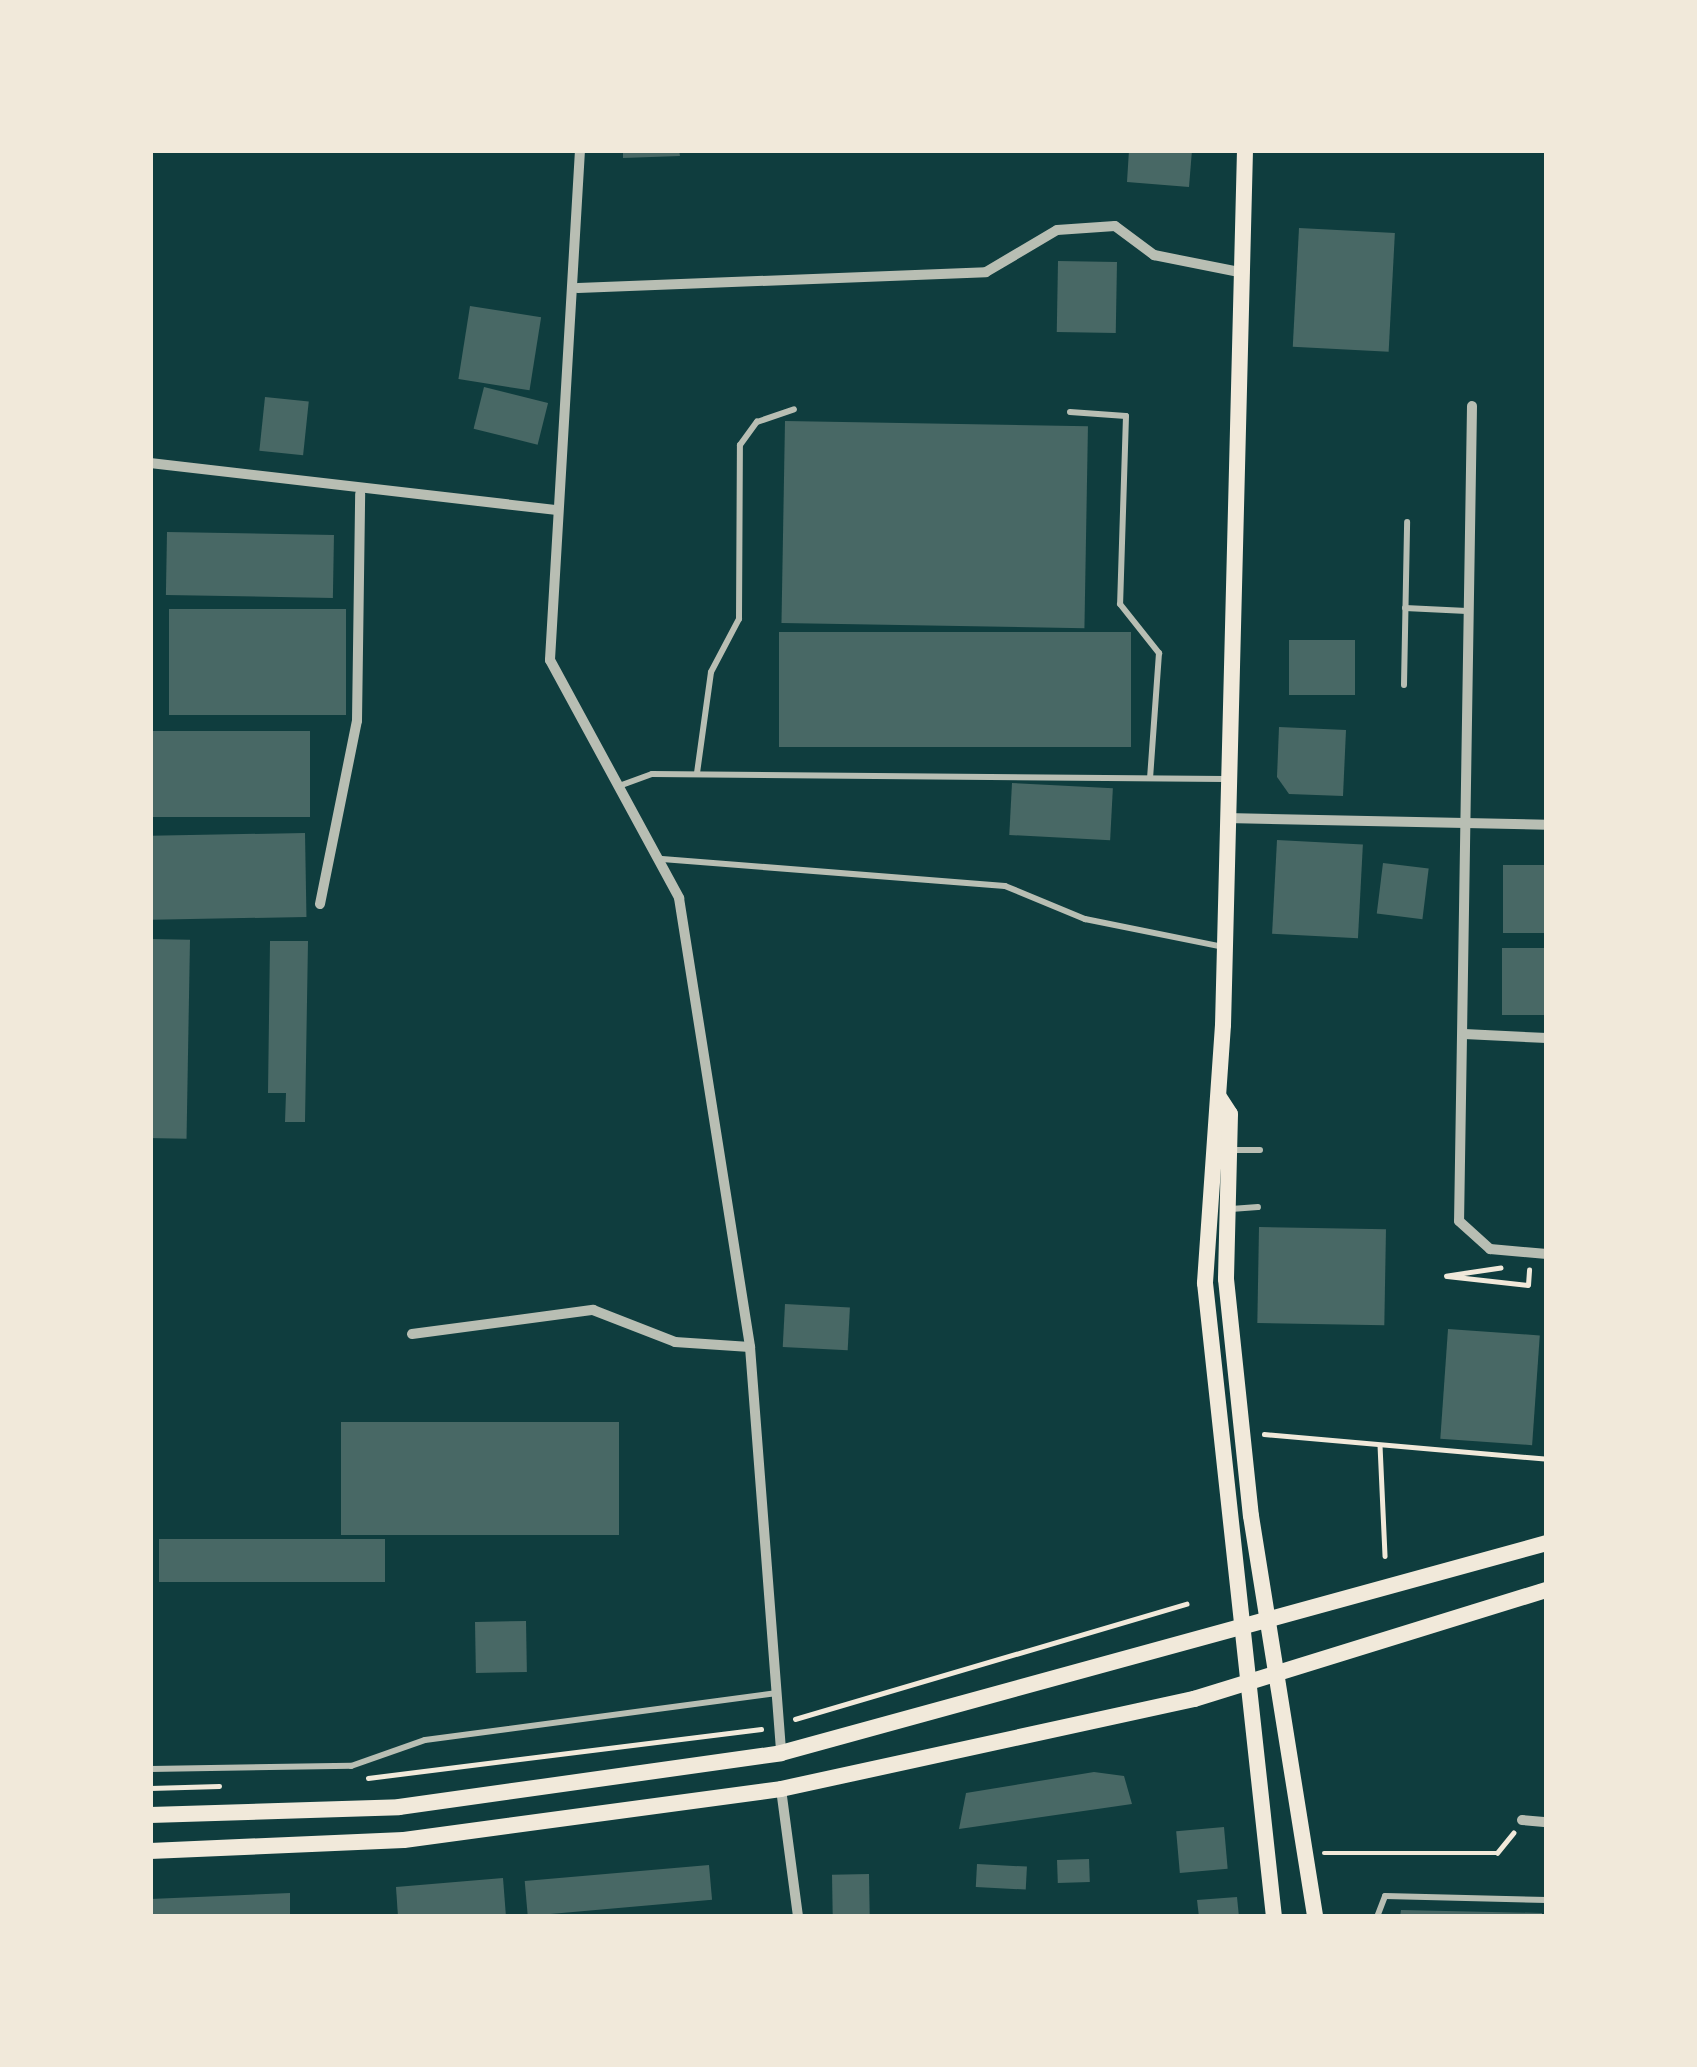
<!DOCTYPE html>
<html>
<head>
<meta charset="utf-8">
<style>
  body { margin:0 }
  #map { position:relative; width:1697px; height:2067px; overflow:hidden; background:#0f3d3e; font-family:Montserrat,sans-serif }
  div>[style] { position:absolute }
  .building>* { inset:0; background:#486865; transform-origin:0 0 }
  .path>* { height:4.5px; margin:-2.25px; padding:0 2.25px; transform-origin:2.25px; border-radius:2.25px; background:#f1e9da }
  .service>* { height:6px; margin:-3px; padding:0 3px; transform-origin:3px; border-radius:3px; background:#b8beb3 }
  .minor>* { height:10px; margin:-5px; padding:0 5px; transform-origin:5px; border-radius:5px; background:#b8beb3 }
  .secondary>* { height:16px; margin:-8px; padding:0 8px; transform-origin:8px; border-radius:8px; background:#f1e9da }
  span { translate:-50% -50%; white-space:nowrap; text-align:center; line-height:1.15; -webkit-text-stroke:12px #f1e9da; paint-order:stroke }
  .frame { position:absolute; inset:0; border:153px solid #f1e9da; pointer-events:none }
</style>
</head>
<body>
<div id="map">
  <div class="building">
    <i style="clip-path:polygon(623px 150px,679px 150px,680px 156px,623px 158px)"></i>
    <i style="clip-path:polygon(1129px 150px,1192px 150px,1189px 187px,1127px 182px)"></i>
    <i style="left:1299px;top:228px;width:96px;height:119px;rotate:3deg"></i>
    <i style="left:1058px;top:261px;width:59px;height:71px;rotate:1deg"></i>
    <i style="left:470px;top:306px;width:72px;height:74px;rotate:9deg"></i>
    <i style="left:484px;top:387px;width:66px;height:43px;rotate:14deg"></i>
    <i style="left:265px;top:397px;width:44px;height:54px;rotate:6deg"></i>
    <i style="left:785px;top:421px;width:303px;height:202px;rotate:1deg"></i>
    <i style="left:167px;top:532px;width:167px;height:63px;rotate:1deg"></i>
    <i style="left:346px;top:609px;width:106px;height:177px;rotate:90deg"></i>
    <i style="left:1131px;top:632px;width:115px;height:352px;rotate:90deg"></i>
    <i style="left:1289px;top:640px;width:66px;height:55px"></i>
    <i style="clip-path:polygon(1279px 727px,1346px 730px,1343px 796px,1289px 794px,1277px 777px)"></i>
    <i style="left:150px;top:731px;width:160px;height:86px"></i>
    <i style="left:1012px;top:783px;width:101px;height:52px;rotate:3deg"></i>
    <i style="left:305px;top:833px;width:84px;height:155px;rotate:89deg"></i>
    <i style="left:1277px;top:840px;width:86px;height:94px;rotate:3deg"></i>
    <i style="left:1383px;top:863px;width:46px;height:51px;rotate:7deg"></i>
    <i style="left:1503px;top:865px;width:44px;height:68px"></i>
    <i style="left:150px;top:939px;width:40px;height:199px;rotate:1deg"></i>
    <i style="clip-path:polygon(270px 941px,308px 941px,305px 1122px,285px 1122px,286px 1093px,268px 1093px)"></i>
    <i style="left:1547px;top:948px;width:67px;height:45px;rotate:90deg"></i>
    <i style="left:1259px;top:1227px;width:127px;height:96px;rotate:1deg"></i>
    <i style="left:785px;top:1304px;width:65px;height:43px;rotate:3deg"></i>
    <i style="left:1448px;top:1329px;width:92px;height:110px;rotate:4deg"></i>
    <i style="left:619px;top:1422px;width:113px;height:278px;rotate:90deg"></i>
    <i style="left:159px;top:1539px;width:226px;height:43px"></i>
    <i style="left:526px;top:1621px;width:51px;height:51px;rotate:89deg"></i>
    <i style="clip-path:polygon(1094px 1772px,1124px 1776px,1132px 1804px,959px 1829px,966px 1793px)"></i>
    <i style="left:1224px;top:1827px;width:42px;height:48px;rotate:85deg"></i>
    <i style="left:1089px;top:1859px;width:23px;height:32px;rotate:88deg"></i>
    <i style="left:977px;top:1864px;width:50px;height:23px;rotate:3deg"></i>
    <i style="left:709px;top:1865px;width:35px;height:185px;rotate:85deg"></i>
    <i style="left:869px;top:1874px;width:40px;height:37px;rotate:89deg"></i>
    <i style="clip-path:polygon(503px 1878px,506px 1917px,398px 1917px,396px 1887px)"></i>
    <i style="clip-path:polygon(290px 1893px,290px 1917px,150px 1917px,150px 1899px)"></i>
    <i style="clip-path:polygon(1237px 1897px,1239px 1917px,1199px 1917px,1197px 1900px)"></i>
    <i style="clip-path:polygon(1401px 1910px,1542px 1913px,1542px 1917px,1400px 1917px)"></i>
  </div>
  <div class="path">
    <i style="left:1501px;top:1268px;width:55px;rotate:171.6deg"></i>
    <i style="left:1447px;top:1276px;width:81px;rotate:6.3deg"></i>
    <i style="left:1528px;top:1285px;width:15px;rotate:-86deg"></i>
    <i style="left:1264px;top:1434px;width:284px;rotate:5deg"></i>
    <i style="left:1380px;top:1445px;width:111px;rotate:87.4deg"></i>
    <i style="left:795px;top:1719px;width:408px;rotate:-16.4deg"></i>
    <i style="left:368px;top:1778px;width:396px;rotate:-7.1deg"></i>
    <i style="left:150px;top:1788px;width:69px;rotate:-1.7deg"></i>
    <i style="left:1324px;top:1853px;width:173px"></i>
    <i style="left:1497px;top:1853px;width:26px;rotate:-51deg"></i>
  </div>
  <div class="service">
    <i style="left:1070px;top:412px;width:56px;rotate:4.1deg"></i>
    <i style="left:1126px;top:416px;width:188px;rotate:91.8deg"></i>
    <i style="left:1120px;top:604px;width:63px;rotate:51.5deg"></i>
    <i style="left:1159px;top:653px;width:125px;rotate:94.1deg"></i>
    <i style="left:1405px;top:608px;width:62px;rotate:2.8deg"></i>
    <i style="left:1404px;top:685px;width:163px;rotate:-88.9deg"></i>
    <i style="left:697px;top:773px;width:102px;rotate:-82.1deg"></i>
    <i style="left:711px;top:672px;width:60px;rotate:-62.2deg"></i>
    <i style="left:739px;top:619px;width:174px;rotate:-89.7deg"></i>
    <i style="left:740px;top:445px;width:29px;rotate:-54deg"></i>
    <i style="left:757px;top:422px;width:39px;rotate:-19deg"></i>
    <i style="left:619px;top:786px;width:35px;rotate:-20deg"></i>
    <i style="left:652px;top:774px;width:573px;rotate:0.5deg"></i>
    <i style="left:662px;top:859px;width:344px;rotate:4.5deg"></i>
    <i style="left:1005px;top:886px;width:87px;rotate:22.4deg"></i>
    <i style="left:1085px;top:919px;width:142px;rotate:11.4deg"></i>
    <i style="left:1233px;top:1150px;width:27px"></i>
    <i style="left:1231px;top:1209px;width:27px;rotate:-4deg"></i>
    <i style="left:150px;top:1769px;width:201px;rotate:-0.9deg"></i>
    <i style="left:351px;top:1766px;width:78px;rotate:-19.4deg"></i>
    <i style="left:425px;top:1740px;width:355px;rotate:-7.6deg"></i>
    <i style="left:1377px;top:1917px;width:22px;rotate:-69deg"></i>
    <i style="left:1385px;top:1896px;width:162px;rotate:1.4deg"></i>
  </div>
  <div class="minor">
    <i style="left:580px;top:150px;width:511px;rotate:93.37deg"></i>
    <i style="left:550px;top:660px;width:271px;rotate:61.5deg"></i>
    <i style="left:679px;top:898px;width:455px;rotate:81deg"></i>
    <i style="left:750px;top:1347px;width:407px;rotate:85.6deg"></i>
    <i style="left:578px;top:288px;width:408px;rotate:-2.2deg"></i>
    <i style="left:986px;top:272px;width:82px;rotate:-30.6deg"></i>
    <i style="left:1057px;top:230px;width:58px;rotate:-3.9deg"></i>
    <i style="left:1115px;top:226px;width:49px;rotate:36.6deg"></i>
    <i style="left:1154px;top:255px;width:92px;rotate:11.3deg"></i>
    <i style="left:1472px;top:406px;width:815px;rotate:90.91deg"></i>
    <i style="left:1459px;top:1221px;width:42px;rotate:42.1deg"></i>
    <i style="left:1490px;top:1249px;width:57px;rotate:5deg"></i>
    <i style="left:150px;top:463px;width:410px;rotate:6.6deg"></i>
    <i style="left:1226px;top:818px;width:321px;rotate:1.2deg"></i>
    <i style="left:320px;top:904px;width:187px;rotate:-78.6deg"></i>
    <i style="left:357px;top:721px;width:227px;rotate:-89.2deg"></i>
    <i style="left:1464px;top:1034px;width:83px;rotate:2.8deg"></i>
    <i style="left:412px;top:1334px;width:183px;rotate:-7.6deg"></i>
    <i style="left:593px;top:1310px;width:88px;rotate:21.3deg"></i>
    <i style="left:675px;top:1342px;width:75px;rotate:3.8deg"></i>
    <i style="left:781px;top:1789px;width:129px;rotate:82.4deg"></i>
    <i style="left:1522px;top:1820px;width:25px;rotate:5deg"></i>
  </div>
  <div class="secondary">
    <i style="left:1245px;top:150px;width:875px;rotate:91.44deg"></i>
    <i style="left:1223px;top:1025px;width:259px;rotate:94deg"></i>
    <i style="left:1205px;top:1283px;width:638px;rotate:83.79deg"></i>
    <i style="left:1219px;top:1097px;width:20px;rotate:57deg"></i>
    <i style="left:1230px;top:1114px;width:165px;rotate:91.4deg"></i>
    <i style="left:1226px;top:1279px;width:238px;rotate:84deg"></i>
    <i style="left:1251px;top:1516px;width:406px;rotate:80.9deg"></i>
    <i style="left:150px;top:1815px;width:249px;rotate:-1.8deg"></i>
    <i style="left:399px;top:1807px;width:386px;rotate:-8deg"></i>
    <i style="left:781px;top:1753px;width:794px;rotate:-15.33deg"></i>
    <i style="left:150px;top:1851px;width:254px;rotate:-2.5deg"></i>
    <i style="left:404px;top:1840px;width:380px;rotate:-7.7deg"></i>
    <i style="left:781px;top:1789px;width:423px;rotate:-12.3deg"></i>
    <i style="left:1194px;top:1699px;width:369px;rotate:-17.2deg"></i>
  </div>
  <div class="frame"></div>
</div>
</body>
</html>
